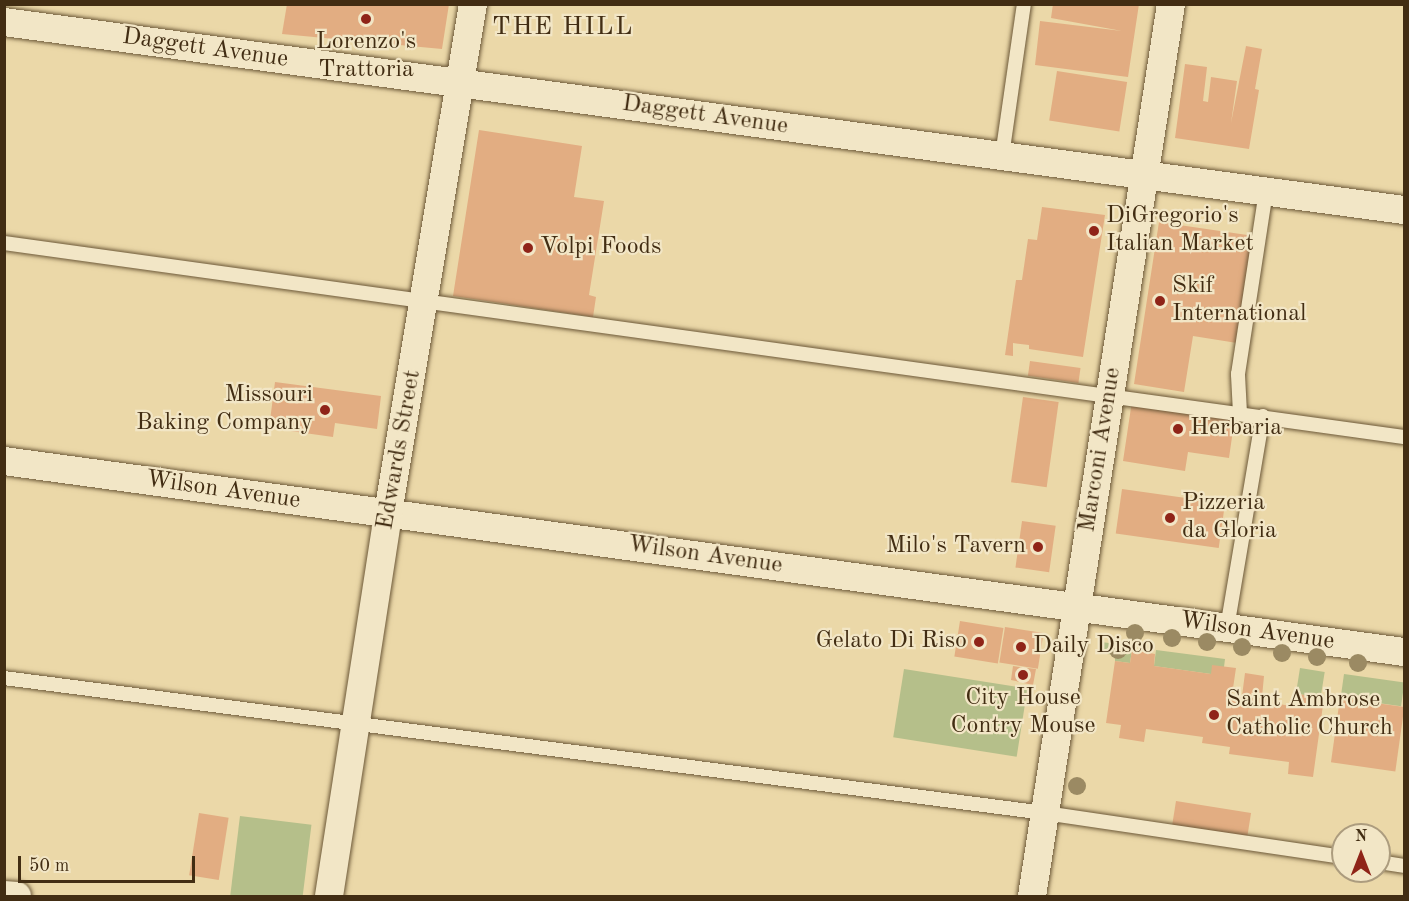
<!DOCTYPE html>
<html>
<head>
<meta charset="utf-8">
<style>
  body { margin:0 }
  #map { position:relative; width:1409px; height:901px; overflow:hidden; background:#ebd8a8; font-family:"Old Standard TT",serif }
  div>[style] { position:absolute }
  .green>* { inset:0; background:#b5bf8a; transform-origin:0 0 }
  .building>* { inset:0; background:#e2ad82; transform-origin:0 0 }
  .roads { filter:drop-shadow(0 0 2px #6c5838) drop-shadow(0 0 2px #6c5838) }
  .lane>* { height:14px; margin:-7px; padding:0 7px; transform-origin:7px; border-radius:7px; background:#f2e6c6 }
  .street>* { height:28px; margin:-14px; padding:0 14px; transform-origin:14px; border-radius:14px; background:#f2e6c6 }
  .trees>* { width:18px; height:18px; margin:-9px; border-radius:50%; background:#9b8a63 }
  .dots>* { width:16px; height:16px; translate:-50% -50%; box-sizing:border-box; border:3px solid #f2e6c6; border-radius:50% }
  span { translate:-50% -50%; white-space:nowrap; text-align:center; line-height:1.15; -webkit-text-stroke:4.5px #f2e6c6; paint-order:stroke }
  .poi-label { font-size:24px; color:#422d13 }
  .left { translate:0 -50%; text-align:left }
  .right { translate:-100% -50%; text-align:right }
  .street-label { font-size:24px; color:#422d13 }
  .neighbourhood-label { font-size:26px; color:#422d13; letter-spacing:1.5px }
  .frame { position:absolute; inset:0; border:6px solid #422d13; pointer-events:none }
  .north { position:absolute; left:1331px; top:823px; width:60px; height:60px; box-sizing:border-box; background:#f2e6c6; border:2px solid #ac9c7e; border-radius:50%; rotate:0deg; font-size:16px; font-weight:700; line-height:24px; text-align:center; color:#422d13 }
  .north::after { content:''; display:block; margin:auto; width:21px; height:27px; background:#8f2418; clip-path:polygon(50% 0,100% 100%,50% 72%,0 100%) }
  .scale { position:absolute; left:18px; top:856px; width:177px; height:27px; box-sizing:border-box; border:3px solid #422d13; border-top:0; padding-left:8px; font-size:18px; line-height:21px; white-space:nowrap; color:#422d13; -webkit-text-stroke:4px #f2e6c6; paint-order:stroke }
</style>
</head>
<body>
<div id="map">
  <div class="green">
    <i style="clip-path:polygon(1101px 642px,1125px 645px,1125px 650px,1132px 650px,1130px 663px,1115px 661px,1115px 655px,1100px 653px)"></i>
    <i style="clip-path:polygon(1156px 650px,1225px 659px,1224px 667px,1211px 674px,1154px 666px)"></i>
    <i style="left:1300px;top:668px;width:25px;height:26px;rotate:9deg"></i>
    <i style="left:904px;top:669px;width:125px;height:69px;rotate:9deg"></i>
    <i style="left:1344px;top:674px;width:61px;height:24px;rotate:8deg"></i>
    <i style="left:240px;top:816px;width:72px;height:81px;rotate:7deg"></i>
  </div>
  <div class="building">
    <i style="clip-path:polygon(287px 4px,449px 4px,442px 49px,282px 34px)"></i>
    <i style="clip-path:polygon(1053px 4px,1139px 4px,1128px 77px,1035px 65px,1040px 21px,1122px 31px,1051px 18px)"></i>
    <i style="clip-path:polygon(1246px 46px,1262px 49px,1255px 89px,1259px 90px,1249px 149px,1175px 138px,1185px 64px,1207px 67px,1203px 101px,1208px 102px,1211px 77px,1237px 81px,1231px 123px)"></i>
    <i style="left:1057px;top:71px;width:71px;height:50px;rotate:9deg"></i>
    <i style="clip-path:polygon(479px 130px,582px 146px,574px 197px,604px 201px,589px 295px,596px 297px,593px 317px,453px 296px)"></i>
    <i style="clip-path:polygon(1042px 207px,1105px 215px,1083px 357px,1029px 349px,1029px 345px,1013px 343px,1013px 356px,1005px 355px,1016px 280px,1022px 280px,1028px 239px,1037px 240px)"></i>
    <i style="clip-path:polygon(1159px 222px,1254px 236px,1237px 343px,1193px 336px,1184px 392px,1134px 384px)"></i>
    <i style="left:1030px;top:361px;width:51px;height:15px;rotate:8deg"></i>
    <i style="clip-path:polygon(275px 382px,381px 396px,377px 429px,335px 423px,333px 437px,269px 428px)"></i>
    <i style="left:1023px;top:397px;width:36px;height:86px;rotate:8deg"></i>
    <i style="clip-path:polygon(1132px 401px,1235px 416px,1229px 458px,1188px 452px,1185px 471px,1123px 461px)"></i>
    <i style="left:1122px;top:489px;width:104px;height:45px;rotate:8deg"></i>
    <i style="left:1022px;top:521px;width:34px;height:47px;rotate:8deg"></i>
    <i style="left:960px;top:621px;width:44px;height:36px;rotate:9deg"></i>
    <i style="left:1005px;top:627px;width:39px;height:36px;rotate:9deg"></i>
    <i style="clip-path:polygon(1132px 650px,1155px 654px,1154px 666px,1211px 674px,1212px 665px,1236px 668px,1232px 695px,1242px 696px,1245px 673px,1264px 676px,1262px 697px,1268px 698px,1267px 702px,1297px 707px,1298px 694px,1324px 698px,1313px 777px,1288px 774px,1289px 762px,1229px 754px,1230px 747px,1202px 743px,1203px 737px,1146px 729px,1144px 742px,1119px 738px,1121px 725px,1106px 723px,1115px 661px,1130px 663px)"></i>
    <i style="clip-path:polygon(1013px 666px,1036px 669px,1033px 685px,1011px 680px)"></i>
    <i style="left:1340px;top:698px;width:65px;height:65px;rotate:8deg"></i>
    <i style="left:1176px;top:801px;width:76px;height:24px;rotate:9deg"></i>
    <i style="left:199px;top:813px;width:30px;height:63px;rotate:9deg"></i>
  </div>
  <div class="roads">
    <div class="lane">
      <i style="left:1002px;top:156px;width:154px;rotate:-81.8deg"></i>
      <i style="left:4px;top:243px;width:1413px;rotate:7.89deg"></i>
      <i style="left:1240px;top:413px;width:39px;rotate:-93deg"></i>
      <i style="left:1238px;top:374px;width:185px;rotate:-81.3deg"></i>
      <i style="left:1227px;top:628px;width:215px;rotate:-80.4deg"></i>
      <i style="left:4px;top:678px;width:1050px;rotate:7.39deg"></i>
      <i style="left:1045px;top:813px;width:301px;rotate:8.4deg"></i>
      <i style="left:1379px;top:862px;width:25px;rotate:9deg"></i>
    </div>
    <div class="street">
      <i style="left:4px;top:22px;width:1413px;rotate:7.65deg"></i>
      <i style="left:4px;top:461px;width:1413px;rotate:7.77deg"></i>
      <i style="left:4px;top:895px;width:13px;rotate:4deg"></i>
      <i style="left:329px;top:896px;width:388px;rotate:-81.2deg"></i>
      <i style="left:388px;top:513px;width:516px;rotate:-80.52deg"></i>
      <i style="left:1032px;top:896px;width:903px;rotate:-81.14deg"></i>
    </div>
  </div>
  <div class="trees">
    <i style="left:1135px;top:633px"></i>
    <i style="left:1172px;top:638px"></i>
    <i style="left:1207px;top:642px"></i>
    <i style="left:1242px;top:647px"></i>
    <i style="left:1118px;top:650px"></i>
    <i style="left:1282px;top:653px"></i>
    <i style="left:1317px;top:657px"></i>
    <i style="left:1358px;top:663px"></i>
    <i style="left:1077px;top:786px"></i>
  </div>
  <div class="dots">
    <i style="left:366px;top:19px;background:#8f2418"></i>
    <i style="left:1094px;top:231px;background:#8f2418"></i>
    <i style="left:528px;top:248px;background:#8f2418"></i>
    <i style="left:1160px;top:301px;background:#8f2418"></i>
    <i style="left:325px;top:410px;background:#8f2418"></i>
    <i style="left:1178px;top:429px;background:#8f2418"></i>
    <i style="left:1170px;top:518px;background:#8f2418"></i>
    <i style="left:1038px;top:547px;background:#8f2418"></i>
    <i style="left:979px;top:642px;background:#8f2418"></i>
    <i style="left:1021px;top:647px;background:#8f2418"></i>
    <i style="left:1023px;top:675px;background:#8f2418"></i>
    <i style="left:1214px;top:715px;background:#8f2418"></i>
  </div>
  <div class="poi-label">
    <span style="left:366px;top:57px">Lorenzo's<br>Trattoria</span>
    <span class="left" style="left:1106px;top:231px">DiGregorio's<br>Italian Market</span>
    <span class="left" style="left:540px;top:248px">Volpi Foods</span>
    <span class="left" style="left:1172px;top:301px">Skif<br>International</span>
    <span class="right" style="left:313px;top:410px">Missouri<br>Baking Company</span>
    <span class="left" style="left:1190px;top:429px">Herbaria</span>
    <span class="left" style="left:1182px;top:518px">Pizzeria<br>da Gloria</span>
    <span class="right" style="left:1026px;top:547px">Milo's Tavern</span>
    <span class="right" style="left:967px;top:642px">Gelato Di Riso</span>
    <span class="left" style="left:1033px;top:647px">Daily Disco</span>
    <span style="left:1023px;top:713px">City House<br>Contry Mouse</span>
    <span class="left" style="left:1226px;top:715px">Saint Ambrose<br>Catholic Church</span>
  </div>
  <div class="street-label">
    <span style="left:205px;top:49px;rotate:8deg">Daggett Avenue</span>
    <span style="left:705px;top:116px;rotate:8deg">Daggett Avenue</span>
    <span style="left:400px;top:450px;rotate:-80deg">Edwards Street</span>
    <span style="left:1101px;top:450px;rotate:-81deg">Marconi Avenue</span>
    <span style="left:223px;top:491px;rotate:8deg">Wilson Avenue</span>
    <span style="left:705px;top:556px;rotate:8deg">Wilson Avenue</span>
    <span style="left:1257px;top:632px;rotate:8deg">Wilson Avenue</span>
  </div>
  <div class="neighbourhood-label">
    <span style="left:563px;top:28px">THE HILL</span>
  </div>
  <div class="frame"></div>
  <div class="north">N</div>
  <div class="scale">50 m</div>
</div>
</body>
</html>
